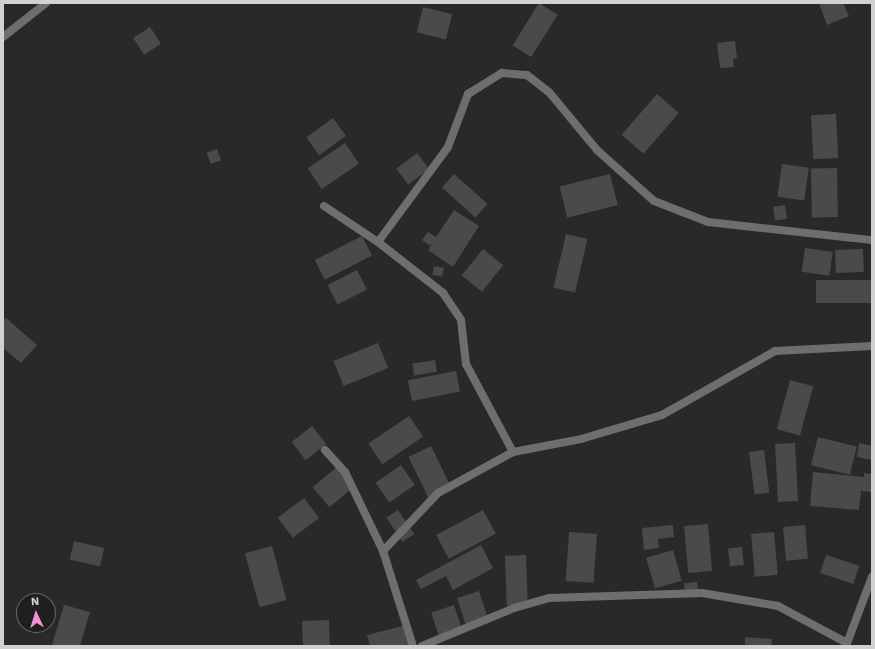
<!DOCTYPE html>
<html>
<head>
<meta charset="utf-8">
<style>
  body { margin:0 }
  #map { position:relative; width:875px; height:649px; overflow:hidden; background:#282a28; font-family:"Work Sans",sans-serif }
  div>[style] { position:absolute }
  .building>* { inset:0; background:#4b494a; transform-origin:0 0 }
  .street>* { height:8px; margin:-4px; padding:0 4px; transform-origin:4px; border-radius:4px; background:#6d6e6d }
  span { translate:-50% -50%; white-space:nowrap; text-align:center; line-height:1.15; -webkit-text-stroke:3px #1f201e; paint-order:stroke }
  .frame { position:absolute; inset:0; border:4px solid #d1d2d0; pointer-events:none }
  .north { position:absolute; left:16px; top:593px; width:40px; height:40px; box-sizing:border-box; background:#1f201e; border:1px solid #666765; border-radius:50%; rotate:356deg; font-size:11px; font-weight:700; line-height:16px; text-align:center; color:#d1d2d0 }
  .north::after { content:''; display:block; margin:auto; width:14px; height:18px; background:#f391d6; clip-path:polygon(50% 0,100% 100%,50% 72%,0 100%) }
</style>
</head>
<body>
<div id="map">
  <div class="building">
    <i style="left:539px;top:3px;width:22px;height:50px;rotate:32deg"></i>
    <i style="clip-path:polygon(819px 3px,843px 3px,849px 16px,827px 25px)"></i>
    <i style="left:423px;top:7px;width:30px;height:26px;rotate:14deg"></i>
    <i style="left:150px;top:27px;width:20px;height:20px;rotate:57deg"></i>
    <i style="clip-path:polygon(735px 41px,737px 58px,733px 59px,734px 67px,720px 68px,717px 43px)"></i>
    <i style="left:657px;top:94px;width:29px;height:54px;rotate:41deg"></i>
    <i style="left:836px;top:114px;width:44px;height:25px;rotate:87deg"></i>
    <i style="left:333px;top:118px;width:22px;height:33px;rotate:54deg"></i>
    <i style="left:345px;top:143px;width:25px;height:45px;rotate:56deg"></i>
    <i style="left:217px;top:149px;width:12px;height:11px;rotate:70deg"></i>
    <i style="left:417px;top:153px;width:20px;height:26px;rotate:53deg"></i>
    <i style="left:782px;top:164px;width:27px;height:33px;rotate:8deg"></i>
    <i style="left:837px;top:168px;width:49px;height:26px;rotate:89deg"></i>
    <i style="left:454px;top:174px;width:45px;height:18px;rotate:42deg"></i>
    <i style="left:610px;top:174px;width:32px;height:52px;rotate:76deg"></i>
    <i style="left:785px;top:205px;width:14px;height:12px;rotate:82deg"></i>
    <i style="clip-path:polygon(454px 210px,479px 226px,453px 267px,428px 250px,435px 240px,430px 246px,422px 240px,428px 232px,436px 237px)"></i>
    <i style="left:566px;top:234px;width:22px;height:55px;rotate:13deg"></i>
    <i style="left:362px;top:236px;width:22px;height:53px;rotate:63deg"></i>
    <i style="left:805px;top:248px;width:28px;height:24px;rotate:8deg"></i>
    <i style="left:483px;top:249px;width:26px;height:34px;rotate:39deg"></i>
    <i style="left:863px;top:249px;width:23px;height:28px;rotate:88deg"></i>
    <i style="left:434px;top:266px;width:10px;height:9px;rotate:11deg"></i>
    <i style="left:357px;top:270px;width:22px;height:33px;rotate:63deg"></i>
    <i style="left:872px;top:280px;width:23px;height:56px;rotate:90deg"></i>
    <i style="clip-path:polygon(6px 318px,37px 345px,21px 363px,3px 348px,3px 321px)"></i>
    <i style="left:378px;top:343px;width:27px;height:48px;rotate:68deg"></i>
    <i style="left:435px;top:360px;width:12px;height:23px;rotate:81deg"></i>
    <i style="left:456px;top:371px;width:21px;height:49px;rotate:79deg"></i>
    <i style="left:790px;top:380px;width:24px;height:51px;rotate:15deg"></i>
    <i style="left:409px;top:416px;width:25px;height:49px;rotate:56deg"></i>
    <i style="left:312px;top:426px;width:23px;height:26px;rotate:52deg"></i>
    <i style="left:818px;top:437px;width:40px;height:29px;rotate:14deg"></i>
    <i style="left:795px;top:443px;width:58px;height:20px;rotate:87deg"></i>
    <i style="clip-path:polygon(859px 443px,872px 446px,872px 460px,857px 457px)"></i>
    <i style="left:431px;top:446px;width:46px;height:25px;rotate:64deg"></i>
    <i style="left:764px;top:450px;width:43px;height:15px;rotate:83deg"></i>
    <i style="left:401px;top:465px;width:24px;height:31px;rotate:55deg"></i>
    <i style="left:338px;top:466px;width:26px;height:33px;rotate:50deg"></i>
    <i style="clip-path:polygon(813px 472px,864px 477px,864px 473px,872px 474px,872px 492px,861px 491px,859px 510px,810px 506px)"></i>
    <i style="left:304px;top:498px;width:25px;height:33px;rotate:53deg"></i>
    <i style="left:398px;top:510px;width:29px;height:14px;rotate:56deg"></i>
    <i style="left:483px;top:510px;width:27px;height:53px;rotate:62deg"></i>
    <i style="left:708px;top:524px;width:47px;height:24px;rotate:85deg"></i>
    <i style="clip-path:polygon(673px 525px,674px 537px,658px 539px,659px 548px,644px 550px,642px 528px)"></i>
    <i style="left:805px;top:525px;width:34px;height:22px;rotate:85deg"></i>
    <i style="left:569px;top:532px;width:28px;height:49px;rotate:4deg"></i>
    <i style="left:774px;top:532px;width:43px;height:23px;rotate:85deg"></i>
    <i style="left:74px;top:541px;width:31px;height:19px;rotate:13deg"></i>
    <i style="clip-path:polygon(481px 545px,493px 568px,453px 590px,446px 576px,421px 589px,416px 580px)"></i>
    <i style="left:272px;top:546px;width:56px;height:28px;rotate:75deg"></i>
    <i style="left:742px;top:547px;width:18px;height:14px;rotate:84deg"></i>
    <i style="left:673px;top:550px;width:32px;height:28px;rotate:74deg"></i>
    <i style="left:526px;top:555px;width:50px;height:21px;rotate:88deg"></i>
    <i style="left:826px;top:555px;width:35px;height:19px;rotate:18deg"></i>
    <i style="left:697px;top:582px;width:10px;height:13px;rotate:84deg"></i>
    <i style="left:479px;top:591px;width:33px;height:23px;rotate:72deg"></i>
    <i style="clip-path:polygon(64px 605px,90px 612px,80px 646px,52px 645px)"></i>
    <i style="left:454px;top:605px;width:26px;height:24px;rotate:72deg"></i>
    <i style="left:329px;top:620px;width:26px;height:27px;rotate:88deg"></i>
    <i style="clip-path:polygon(406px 625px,412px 646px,370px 646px,367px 635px)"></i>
    <i style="clip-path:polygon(745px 637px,772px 639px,771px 646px,745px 646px)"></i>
  </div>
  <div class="street">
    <i style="left:3px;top:37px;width:55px;rotate:-38.3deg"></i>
    <i style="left:324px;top:206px;width:65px;rotate:33.7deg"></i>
    <i style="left:378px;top:242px;width:83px;rotate:38.1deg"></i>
    <i style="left:443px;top:293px;width:32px;rotate:56deg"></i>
    <i style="left:461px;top:320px;width:44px;rotate:83.5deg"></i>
    <i style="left:466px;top:364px;width:100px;rotate:61.9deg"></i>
    <i style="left:378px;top:242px;width:118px;rotate:-53.6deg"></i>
    <i style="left:448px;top:147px;width:57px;rotate:-69.3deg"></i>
    <i style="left:468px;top:94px;width:40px;rotate:-32deg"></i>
    <i style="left:502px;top:73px;width:25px;rotate:5deg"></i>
    <i style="left:527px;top:75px;width:28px;rotate:38deg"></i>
    <i style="left:549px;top:92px;width:75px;rotate:50.4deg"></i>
    <i style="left:597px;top:150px;width:76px;rotate:41.8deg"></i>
    <i style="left:654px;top:201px;width:58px;rotate:21.3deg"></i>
    <i style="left:708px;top:222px;width:165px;rotate:6.3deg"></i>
    <i style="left:325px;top:450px;width:30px;rotate:48deg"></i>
    <i style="left:345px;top:472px;width:88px;rotate:64.3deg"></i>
    <i style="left:383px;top:551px;width:100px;rotate:72.5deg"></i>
    <i style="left:383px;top:551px;width:80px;rotate:-46.5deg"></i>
    <i style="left:438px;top:493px;width:85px;rotate:-28.7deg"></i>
    <i style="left:513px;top:452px;width:69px;rotate:-10.8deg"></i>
    <i style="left:581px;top:439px;width:84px;rotate:-16.5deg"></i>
    <i style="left:662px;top:415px;width:130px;rotate:-29.5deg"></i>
    <i style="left:775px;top:351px;width:97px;rotate:-3deg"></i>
    <i style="left:422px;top:646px;width:100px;rotate:-22.4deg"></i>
    <i style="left:514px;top:608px;width:37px;rotate:-16deg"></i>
    <i style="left:550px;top:598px;width:152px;rotate:-1.9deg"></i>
    <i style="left:702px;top:593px;width:77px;rotate:9.7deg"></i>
    <i style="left:778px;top:606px;width:78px;rotate:28.2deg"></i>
    <i style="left:846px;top:646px;width:74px;rotate:-69.4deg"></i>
  </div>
  <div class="frame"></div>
  <div class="north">N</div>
</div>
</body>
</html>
